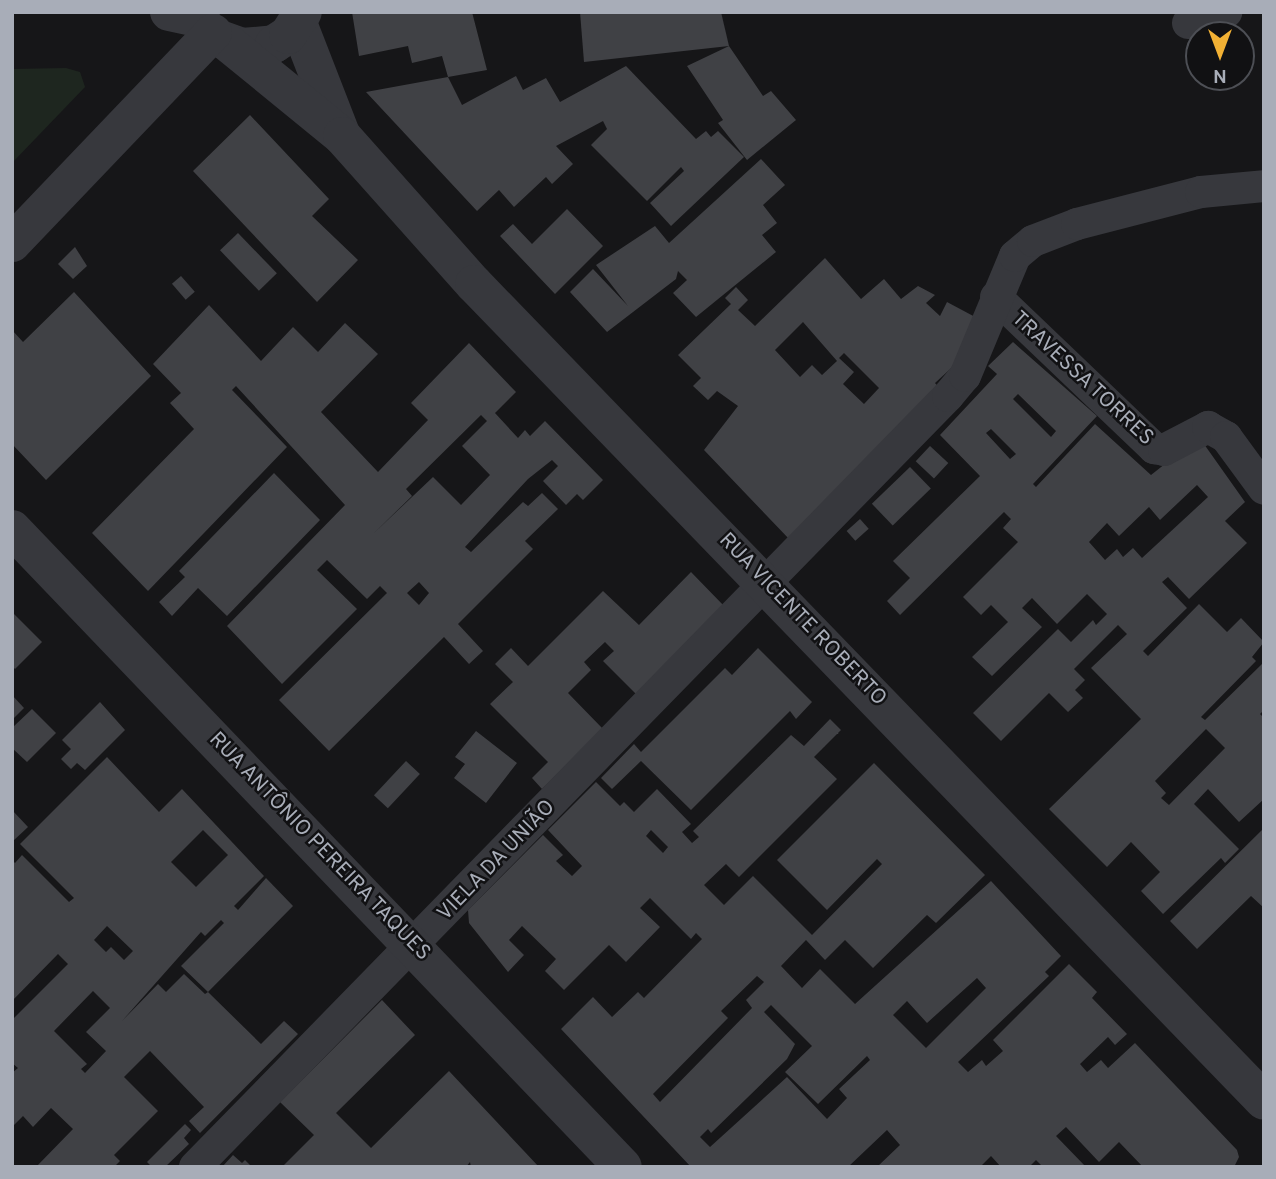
<!DOCTYPE html>
<html>
<head>
<meta charset="utf-8">
<style>
  body { margin:0 }
  #map { position:relative; width:1276px; height:1179px; overflow:hidden; background:#161618; font-family:Overpass,sans-serif }
  div>[style] { position:absolute }
  .green>* { inset:0; background:#1e261f }
  .building>* { inset:0; background:#404145; transform-origin:0 0 }
  .service>* { height:32px; margin:-16px; padding:0 16px; transform-origin:16px; border-radius:16px; background:#37383d }
  .minor>* { height:38px; margin:-19px; padding:0 19px; transform-origin:19px; border-radius:19px; background:#37383d }
  span { translate:-50% -50%; white-space:nowrap; text-align:center; line-height:1.15; -webkit-text-stroke:5px #111113; paint-order:stroke }
  .street-label { font-size:21px; color:#a8adb8 }
  .frame { position:absolute; inset:0; border:14px solid #a8adb8; pointer-events:none }
  .north { position:absolute; left:1185px; top:21px; width:70px; height:70px; box-sizing:border-box; background:#111113; border:2px solid #4d4f55; border-radius:50%; rotate:180deg; font-size:19px; font-weight:700; line-height:28px; text-align:center; color:#a8adb8 }
  .north::after { content:''; display:block; margin:auto; width:24px; height:32px; background:#f2b134; clip-path:polygon(50% 0,100% 100%,50% 72%,0 100%) }
</style>
</head>
<body>
<div id="map">
  <div class="green">
    <i style="clip-path:polygon(66px 68px,80px 72px,85px 87px,12px 163px,12px 69px)"></i>
  </div>
  <div class="building">
    <i style="clip-path:polygon(352px 12px,472px 12px,487px 70px,448px 77px,462px 105px,516px 76px,523px 90px,546px 78px,560px 102px,626px 66px,696px 139px,706px 131px,711px 137px,718px 131px,744px 157px,671px 226px,650px 203px,684px 171px,681px 167px,647px 201px,591px 145px,607px 129px,603px 121px,556px 146px,573px 164px,552px 184px,546px 177px,514px 207px,499px 190px,477px 211px,366px 92px,448px 77px,442px 56px,412px 63px,408px 46px,359px 56px)"></i>
    <i style="clip-path:polygon(580px 12px,721px 12px,729px 46px,584px 62px)"></i>
    <i style="clip-path:polygon(729px 46px,763px 96px,771px 91px,796px 120px,747px 160px,718px 123px,723px 120px,687px 66px)"></i>
    <i style="clip-path:polygon(250px 115px,329px 199px,312px 216px,358px 260px,317px 302px,193px 171px)"></i>
    <i style="clip-path:polygon(761px 159px,785px 185px,763px 205px,777px 223px,762px 235px,776px 252px,696px 317px,673px 293px,687px 280px,678px 271px,676px 279px,607px 332px,570px 292px,593px 269px,628px 306px,596px 265px,655px 226px,669px 243px)"></i>
    <i style="clip-path:polygon(567px 209px,603px 246px,555px 294px,500px 236px,513px 224px,532px 244px)"></i>
    <i style="left:238px;top:233px;width:56px;height:25px;rotate:46deg"></i>
    <i style="clip-path:polygon(75px 247px,87px 266px,73px 279px,58px 264px)"></i>
    <i style="clip-path:polygon(evenodd,825px 258px,861px 299px,884px 279px,901px 299px,918px 286px,935px 295px,926px 303px,940px 316px,947px 302px,977px 318px,959px 361px,935px 383px,940px 389px,790px 540px,704px 450px,738px 406px,717px 391px,708px 400px,693px 386px,701px 378px,678px 355px,731px 304px,725px 298px,736px 287px,748px 300px,738px 310px,755px 326px,825px 258px,803px 322px,837px 361px,822px 375px,812px 365px,800px 377px,775px 350px,803px 322px,825px 258px,844px 353px,879px 388px,864px 404px,843px 384px,854px 372px,839px 358px,844px 353px)"></i>
    <i style="left:181px;top:276px;width:21px;height:12px;rotate:49deg"></i>
    <i style="clip-path:polygon(74px 292px,151px 376px,46px 480px,12px 444px,12px 330px,23px 342px)"></i>
    <i style="clip-path:polygon(evenodd,209px 305px,261px 361px,293px 327px,318px 352px,345px 323px,378px 354px,321px 412px,378px 472px,428px 420px,411px 403px,469px 343px,516px 392px,495px 413px,518px 438px,525px 430px,530px 436px,545px 421px,603px 480px,583px 500px,577px 494px,566px 505px,543px 481px,558px 466px,552px 460px,528px 479px,465px 547px,471px 552px,523px 502px,528px 506px,542px 493px,558px 509px,525px 541px,533px 549px,458px 624px,483px 651px,469px 664px,444px 637px,329px 751px,279px 700px,387px 593px,380px 586px,367px 599px,327px 560px,317px 570px,357px 609px,282px 684px,227px 626px,345px 505px,236px 386px,232px 390px,287px 447px,148px 591px,92px 533px,194px 429px,170px 403px,181px 393px,153px 364px,209px 305px,481px 415px,487px 421px,462px 446px,490px 475px,461px 505px,433px 477px,373px 534px,412px 496px,406px 489px,481px 415px,209px 305px,419px 582px,429px 593px,419px 605px,407px 593px,419px 582px)"></i>
    <i style="clip-path:polygon(evenodd,1013px 342px,1097px 416px,1033px 484px,1036px 487px,1095px 424px,1151px 475px,1199px 437px,1245px 502px,1225px 521px,1247px 543px,1189px 599px,1168px 577px,1162px 582px,1187px 608px,1143px 651px,1148px 656px,1199px 604px,1227px 632px,1241px 618px,1264px 642px,1252px 657px,1256px 661px,1201px 717px,1205px 720px,1264px 662px,1264px 710px,1260px 714px,1264px 718px,1264px 799px,1239px 822px,1208px 789px,1194px 804px,1239px 849px,1225px 863px,1221px 858px,1163px 914px,1141px 891px,1160px 872px,1131px 842px,1107px 867px,1049px 809px,1141px 719px,1091px 668px,1127px 634px,1118px 625px,1074px 669px,1085px 680px,1075px 690px,1083px 698px,1068px 712px,1049px 693px,1001px 741px,973px 713px,1058px 629px,1071px 642px,1093px 620px,1096px 625px,1107px 614px,1087px 594px,1057px 624px,1032px 598px,1022px 608px,1042px 627px,992px 676px,972px 657px,1008px 622px,991px 605px,981px 615px,963px 597px,1018px 542px,1003px 528px,1011px 519px,1004px 512px,900px 615px,887px 601px,910px 578px,893px 561px,980px 476px,940px 435px,997px 374px,988px 366px,1013px 342px,1018px 394px,1056px 431px,1051px 437px,1013px 399px,1018px 394px,1013px 342px,991px 429px,1016px 454px,1010px 459px,986px 433px,991px 429px,1013px 342px,1197px 485px,1208px 497px,1142px 558px,1133px 548px,1123px 557px,1117px 549px,1105px 560px,1089px 542px,1107px 523px,1119px 536px,1149px 507px,1160px 520px,1197px 485px,1013px 342px,1206px 729px,1225px 748px,1169px 805px,1161px 798px,1166px 793px,1155px 781px,1206px 729px)"></i>
    <i style="left:930px;top:446px;width:25px;height:21px;rotate:43deg"></i>
    <i style="left:910px;top:467px;width:30px;height:53px;rotate:46deg"></i>
    <i style="clip-path:polygon(274px 473px,320px 520px,227px 616px,198px 588px,172px 616px,159px 602px,185px 577px,179px 571px)"></i>
    <i style="left:860px;top:519px;width:13px;height:18px;rotate:48deg"></i>
    <i style="clip-path:polygon(691px 572px,725px 607px,637px 695px,603px 661px,614px 651px,605px 642px,584px 662px,591px 670px,568px 693px,603px 729px,542px 789px,532px 778px,548px 762px,490px 704px,513px 682px,495px 664px,511px 648px,528px 666px,603px 591px,639px 625px)"></i>
    <i style="clip-path:polygon(12px 612px,42px 642px,15px 669px,12px 666px)"></i>
    <i style="clip-path:polygon(758px 648px,812px 702px,796px 719px,790px 711px,691px 810px,641px 761px,612px 789px,601px 778px,634px 744px,641px 752px,725px 668px,732px 675px)"></i>
    <i style="clip-path:polygon(12px 695px,24px 708px,12px 720px)"></i>
    <i style="clip-path:polygon(100px 702px,125px 730px,85px 770px,77px 763px,71px 769px,61px 759px,71px 749px,62px 740px)"></i>
    <i style="clip-path:polygon(32px 709px,56px 733px,27px 762px,12px 748px,12px 728px)"></i>
    <i style="clip-path:polygon(evenodd,830px 719px,841px 730px,814px 757px,837px 779px,739px 877px,726px 864px,704px 885px,724px 905px,753px 876px,812px 935px,882px 864px,877px 859px,827px 910px,777px 860px,874px 763px,985px 875px,936px 923px,927px 915px,873px 968px,845px 940px,825px 960px,806px 940px,781px 966px,802px 988px,820px 969px,855px 1004px,991px 881px,1061px 956px,1045px 972px,1049px 976px,958px 1062px,968px 1072px,982px 1060px,986px 1066px,1003px 1051px,993px 1040px,1069px 964px,1097px 992px,1092px 998px,1127px 1034px,1115px 1045px,1108px 1037px,1080px 1064px,1087px 1072px,1101px 1060px,1108px 1068px,1135px 1043px,1237px 1150px,1239px 1157px,1234px 1167px,1143px 1167px,1119px 1142px,1099px 1162px,1066px 1127px,1056px 1136px,1086px 1167px,1043px 1167px,1036px 1160px,1029px 1167px,1001px 1167px,991px 1156px,980px 1167px,877px 1167px,900px 1145px,887px 1130px,848px 1167px,691px 1167px,561px 1029px,593px 997px,612px 1017px,638px 992px,644px 998px,702px 939px,696px 933px,691px 939px,650px 898px,640px 908px,660px 927px,626px 962px,609px 945px,564px 990px,545px 971px,556px 959px,522px 926px,509px 940px,524px 955px,508px 972px,469px 923px,468px 910px,543px 835px,563px 855px,556px 861px,572px 876px,582px 866px,548px 830px,596px 782px,620px 806px,624px 802px,634px 812px,657px 789px,691px 824px,682px 832px,692px 843px,699px 837px,693px 831px,791px 735px,804px 746px,830px 719px,651px 830px,668px 847px,663px 853px,646px 836px,651px 830px,830px 719px,757px 976px,764px 982px,746px 1000px,752px 1008px,660px 1102px,653px 1094px,728px 1018px,721px 1011px,757px 976px,830px 719px,977px 978px,986px 988px,926px 1048px,893px 1015px,907px 1001px,927px 1023px,977px 978px,830px 719px,771px 1005px,812px 1046px,785px 1072px,818px 1104px,867px 1056px,870px 1060px,839px 1089px,847px 1098px,827px 1119px,787px 1077px,710px 1147px,700px 1137px,708px 1129px,711px 1133px,787px 1059px,795px 1044px,764px 1012px,771px 1005px)"></i>
    <i style="clip-path:polygon(476px 731px,517px 763px,486px 803px,454px 778px,465px 764px,455px 757px)"></i>
    <i style="clip-path:polygon(evenodd,107px 757px,159px 812px,182px 789px,264px 876px,234px 906px,238px 910px,266px 878px,293px 906px,208px 992px,261px 1044px,284px 1021px,298px 1034px,200px 1133px,189px 1121px,204px 1107px,150px 1051px,124px 1077px,158px 1111px,114px 1155px,120px 1161px,114px 1167px,36px 1167px,73px 1129px,51px 1108px,33px 1127px,23px 1116px,12px 1127px,12px 1073px,18px 1068px,12px 1063px,12px 1020px,68px 964px,58px 954px,12px 1001px,12px 860px,15px 863px,22px 855px,69px 902px,74px 898px,20px 844px,107px 757px,203px 830px,228px 855px,196px 887px,171px 862px,203px 830px,107px 757px,221px 920px,224px 923px,181px 966px,208px 992px,205px 994px,184px 974px,166px 992px,158px 984px,122px 1021px,201px 932px,205px 936px,221px 920px,107px 757px,107px 926px,133px 951px,124px 960px,111px 947px,106px 952px,94px 940px,107px 926px,107px 757px,93px 991px,110px 1008px,86px 1032px,106px 1051px,85px 1073px,81px 1069px,87px 1064px,54px 1031px,93px 991px)"></i>
    <i style="left:406px;top:761px;width:19px;height:47px;rotate:43deg"></i>
    <i style="clip-path:polygon(12px 810px,28px 827px,12px 842px)"></i>
    <i style="clip-path:polygon(1264px 828px,1264px 908px,1251px 896px,1197px 949px,1170px 921px)"></i>
    <i style="clip-path:polygon(382px 1000px,415px 1035px,336px 1113px,371px 1148px,449px 1071px,539px 1167px,471px 1167px,470px 1162px,466px 1167px,282px 1167px,314px 1135px,280px 1102px)"></i>
    <i style="clip-path:polygon(185px 1124px,191px 1130px,184px 1138px,189px 1144px,165px 1167px,152px 1167px,147px 1162px)"></i>
    <i style="clip-path:polygon(233px 1155px,242px 1163px,245px 1160px,252px 1167px,222px 1167px)"></i>
  </div>
  <div class="service">
    <i style="left:1188px;top:23px;width:40px;rotate:-16deg"></i>
    <i style="left:996px;top:297px;width:219px;rotate:43.7deg"></i>
    <i style="left:1154px;top:448px;width:10px;rotate:11deg"></i>
    <i style="left:1164px;top:450px;width:50px;rotate:-27.6deg"></i>
    <i style="left:1208px;top:427px;width:21px;rotate:29deg"></i>
    <i style="left:1226px;top:437px;width:64px;rotate:53.8deg"></i>
    <i style="left:195px;top:1167px;width:1078px;rotate:-45.68deg"></i>
    <i style="left:948px;top:396px;width:26px;rotate:-50deg"></i>
    <i style="left:965px;top:376px;width:130px;rotate:-67.4deg"></i>
    <i style="left:1015px;top:256px;width:23px;rotate:-40deg"></i>
    <i style="left:1033px;top:241px;width:47px;rotate:-21.1deg"></i>
    <i style="left:1077px;top:224px;width:128px;rotate:-14.5deg"></i>
    <i style="left:1201px;top:192px;width:63px;rotate:-5.4deg"></i>
  </div>
  <div class="minor">
    <i style="left:169px;top:12px;width:33px;rotate:12deg"></i>
    <i style="left:298px;top:23px;width:119px;rotate:68.8deg"></i>
    <i style="left:223px;top:40px;width:20px;rotate:20deg"></i>
    <i style="left:242px;top:47px;width:32px;rotate:-5deg"></i>
    <i style="left:274px;top:44px;width:17px;rotate:-33deg"></i>
    <i style="left:288px;top:35px;width:27px;rotate:-57deg"></i>
    <i style="left:228px;top:43px;width:147px;rotate:39.2deg"></i>
    <i style="left:342px;top:136px;width:198px;rotate:48.3deg"></i>
    <i style="left:474px;top:284px;width:1136px;rotate:45.96deg"></i>
    <i style="left:12px;top:243px;width:291px;rotate:-46.3deg"></i>
    <i style="left:12px;top:529px;width:883px;rotate:46.24deg"></i>
  </div>
  <div class="street-label">
    <span style="left:1082px;top:379px;rotate:43deg">TRAVESSA TORRES</span>
    <span style="left:802px;top:620px;rotate:46deg">RUA VICENTE ROBERTO</span>
    <span style="left:319px;top:847px;rotate:46deg">RUA ANTÔNIO PEREIRA TAQUES</span>
    <span style="left:497px;top:861px;rotate:-46deg">VIELA DA UNIÃO</span>
  </div>
  <div class="frame"></div>
  <div class="north">N</div>
</div>
</body>
</html>
